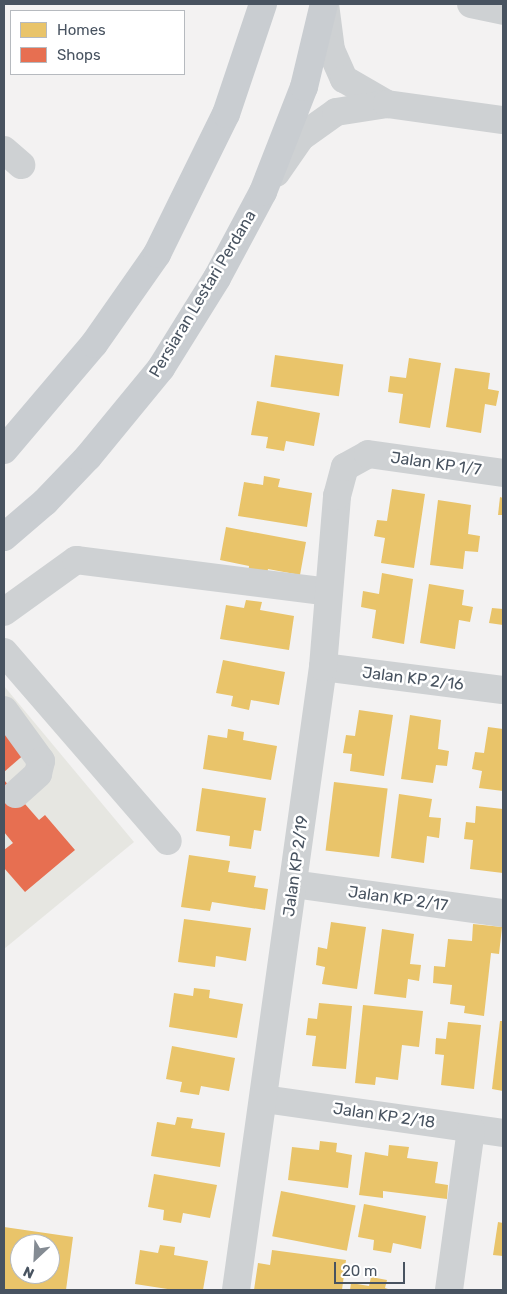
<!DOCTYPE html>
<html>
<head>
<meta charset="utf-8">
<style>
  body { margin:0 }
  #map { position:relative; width:507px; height:1294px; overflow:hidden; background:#f3f2f2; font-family:Rubik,sans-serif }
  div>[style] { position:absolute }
  .commercial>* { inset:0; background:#e6e6e1 }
  .homes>* { inset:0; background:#e9c46a; transform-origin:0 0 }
  .shops>* { inset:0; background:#e76f51 }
  .minor>* { height:28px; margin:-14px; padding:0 14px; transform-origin:14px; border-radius:14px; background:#ced1d3 }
  .major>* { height:28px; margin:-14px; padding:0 14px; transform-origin:14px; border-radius:14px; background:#c9cdd1 }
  span { translate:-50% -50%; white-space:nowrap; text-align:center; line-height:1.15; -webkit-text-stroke:5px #fff; paint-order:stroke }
  .street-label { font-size:16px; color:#485360 }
  .frame { position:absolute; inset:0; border:5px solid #485360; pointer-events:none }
  .legend { position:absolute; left:10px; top:10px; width:175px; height:65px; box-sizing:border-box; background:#fff; border:1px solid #b6babf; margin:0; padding:6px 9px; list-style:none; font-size:15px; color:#485360 }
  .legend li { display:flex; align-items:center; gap:10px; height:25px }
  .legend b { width:25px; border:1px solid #b6babf }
  .north { position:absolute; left:10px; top:1234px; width:50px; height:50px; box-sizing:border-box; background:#fff; border:1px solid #b6babf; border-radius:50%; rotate:205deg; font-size:14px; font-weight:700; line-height:20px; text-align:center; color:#485360 }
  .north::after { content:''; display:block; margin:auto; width:18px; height:22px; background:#848b93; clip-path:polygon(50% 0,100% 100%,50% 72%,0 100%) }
  .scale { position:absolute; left:334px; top:1262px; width:71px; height:22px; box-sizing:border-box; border:2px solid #485360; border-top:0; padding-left:6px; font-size:15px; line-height:18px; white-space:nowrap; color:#485360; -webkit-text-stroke:4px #fff; paint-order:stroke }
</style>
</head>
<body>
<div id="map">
  <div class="commercial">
    <i style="clip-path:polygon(4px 686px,134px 842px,4px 949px)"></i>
  </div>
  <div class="homes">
    <i style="left:275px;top:355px;width:69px;height:32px;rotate:8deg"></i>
    <i style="clip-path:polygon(409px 358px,441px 363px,430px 428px,399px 423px,403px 394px,388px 392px,390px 376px,406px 378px)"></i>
    <i style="clip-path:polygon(455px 368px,490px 373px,488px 389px,499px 391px,496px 406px,485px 404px,481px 433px,446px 427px)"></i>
    <i style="clip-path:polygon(257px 401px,320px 413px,314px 446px,286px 441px,284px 451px,266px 448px,268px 437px,251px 435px)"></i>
    <i style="clip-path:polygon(264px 476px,280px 479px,278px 487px,312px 493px,307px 527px,238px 516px,244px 482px,263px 485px)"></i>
    <i style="clip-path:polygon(392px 489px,425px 494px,414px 568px,381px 563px,385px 538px,374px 536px,377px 520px,387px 521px)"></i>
    <i style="clip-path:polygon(500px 497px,503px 498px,503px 515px,498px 515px)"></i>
    <i style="clip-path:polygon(438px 500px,471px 505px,468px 534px,480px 536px,478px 552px,465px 551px,463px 569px,430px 565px)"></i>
    <i style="clip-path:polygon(226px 527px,306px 542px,300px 575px,268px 569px,266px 579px,248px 576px,249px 566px,220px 560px)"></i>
    <i style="clip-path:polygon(382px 573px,413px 579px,404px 644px,372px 638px,376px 610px,361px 607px,363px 591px,379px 594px)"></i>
    <i style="clip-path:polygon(429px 584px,464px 590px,462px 605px,473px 607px,470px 622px,459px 620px,455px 649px,420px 643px)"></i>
    <i style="clip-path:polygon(246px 600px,262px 602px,260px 610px,294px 616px,289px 650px,220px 639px,226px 605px,244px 608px)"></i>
    <i style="clip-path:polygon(492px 608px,503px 609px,503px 625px,489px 623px)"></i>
    <i style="clip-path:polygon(223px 660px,285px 672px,279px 705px,251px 700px,249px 710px,231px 706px,233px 696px,216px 693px)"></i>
    <i style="clip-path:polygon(359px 710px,393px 715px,384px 776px,350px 771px,352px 754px,343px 753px,346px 735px,355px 736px)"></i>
    <i style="clip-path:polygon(410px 715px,441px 720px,438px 749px,449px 751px,447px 766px,436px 765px,433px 783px,401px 779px)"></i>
    <i style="clip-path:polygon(488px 727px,503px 729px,503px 791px,479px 788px,482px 771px,472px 769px,475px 752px,484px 753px)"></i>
    <i style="clip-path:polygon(228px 729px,244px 732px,243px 740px,277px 746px,271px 780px,203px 769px,208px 735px,227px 738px)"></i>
    <i style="left:334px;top:782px;width:54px;height:69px;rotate:7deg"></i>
    <i style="clip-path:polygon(202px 788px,266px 798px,261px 831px,254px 830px,251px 849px,229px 846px,230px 836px,196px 831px)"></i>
    <i style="clip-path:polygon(399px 794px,432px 799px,429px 817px,441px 818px,439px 838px,427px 836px,424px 863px,391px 858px)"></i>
    <i style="clip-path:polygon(476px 806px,503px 809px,503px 873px,470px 869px,473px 840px,464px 839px,466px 822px,475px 823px)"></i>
    <i style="clip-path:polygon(189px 855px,230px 861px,228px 872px,256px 876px,254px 887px,268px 889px,265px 910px,212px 902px,210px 911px,181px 907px)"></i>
    <i style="clip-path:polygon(184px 919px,251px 928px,246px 961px,216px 956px,215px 967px,178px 962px)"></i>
    <i style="clip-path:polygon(331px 922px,366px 927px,357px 989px,322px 984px,325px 967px,316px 965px,318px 947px,327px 949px)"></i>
    <i style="clip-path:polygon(473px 924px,502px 927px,499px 954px,491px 953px,484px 1016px,464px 1013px,465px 1006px,450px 1004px,452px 985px,433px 983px,434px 966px,445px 967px,448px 939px,472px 941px)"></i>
    <i style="clip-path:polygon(382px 929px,414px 934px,410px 964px,421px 965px,419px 981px,408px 979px,406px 998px,374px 994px)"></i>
    <i style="clip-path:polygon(194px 988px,210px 990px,209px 998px,243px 1004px,237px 1038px,169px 1027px,174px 993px,193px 996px)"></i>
    <i style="clip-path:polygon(319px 1003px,352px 1006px,346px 1069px,312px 1066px,316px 1036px,306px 1035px,308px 1018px,317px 1019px)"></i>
    <i style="clip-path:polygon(363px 1005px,423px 1011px,419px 1047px,402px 1045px,398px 1080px,376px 1077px,375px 1085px,355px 1083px)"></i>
    <i style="clip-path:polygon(500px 1021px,503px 1021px,503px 1091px,492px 1089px)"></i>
    <i style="clip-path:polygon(448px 1022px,481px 1025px,474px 1089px,441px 1085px,444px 1055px,435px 1054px,436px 1038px,446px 1039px)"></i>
    <i style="clip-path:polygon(172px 1046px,235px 1058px,229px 1091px,201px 1086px,199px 1095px,180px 1092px,182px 1082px,166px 1079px)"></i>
    <i style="clip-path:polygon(177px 1117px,193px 1119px,191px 1128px,225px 1133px,220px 1167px,151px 1156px,157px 1122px,175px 1125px)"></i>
    <i style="clip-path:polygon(320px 1141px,337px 1143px,336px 1152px,352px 1155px,348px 1188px,288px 1180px,292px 1147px,319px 1150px)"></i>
    <i style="clip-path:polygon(389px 1145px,409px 1147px,407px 1158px,438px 1162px,435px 1183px,448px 1185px,447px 1199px,383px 1191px,383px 1198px,359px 1195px,365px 1152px,388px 1156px)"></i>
    <i style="clip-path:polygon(154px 1174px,217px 1185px,210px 1218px,183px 1213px,181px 1223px,163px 1220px,164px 1210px,148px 1207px)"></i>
    <i style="left:281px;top:1191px;width:76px;height:46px;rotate:11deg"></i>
    <i style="clip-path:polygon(364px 1204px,426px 1216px,421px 1249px,393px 1243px,391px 1253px,373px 1250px,374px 1240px,358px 1237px)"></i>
    <i style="clip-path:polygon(498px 1222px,503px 1223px,503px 1256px,493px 1255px)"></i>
    <i style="clip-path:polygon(evenodd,4px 1227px,73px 1237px,66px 1290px,4px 1290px,4px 1227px,20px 1244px,50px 1244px,50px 1274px,20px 1274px,20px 1244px)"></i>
    <i style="clip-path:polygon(160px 1245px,175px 1247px,174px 1255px,208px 1261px,203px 1290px,174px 1290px,135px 1284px,140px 1250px,158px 1253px)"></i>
    <i style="clip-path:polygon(272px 1250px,346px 1260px,342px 1290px,254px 1290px,258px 1263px,270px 1265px)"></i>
    <i style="clip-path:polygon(371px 1277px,387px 1280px,385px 1288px,391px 1290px,350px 1290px,351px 1283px,369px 1286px)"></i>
  </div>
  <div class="shops">
    <i style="clip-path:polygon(4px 725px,27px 752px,4px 772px)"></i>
    <i style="clip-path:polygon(4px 780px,39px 820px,45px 815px,75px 850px,25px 892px,4px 868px,4px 850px,13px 843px,4px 832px)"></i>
  </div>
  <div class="minor">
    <i style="left:325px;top:4px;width:46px;rotate:82.6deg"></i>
    <i style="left:331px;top:50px;width:32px;rotate:66deg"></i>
    <i style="left:344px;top:79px;width:50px;rotate:30.2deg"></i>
    <i style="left:471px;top:4px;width:33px;rotate:12deg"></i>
    <i style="left:4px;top:150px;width:23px;rotate:41deg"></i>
    <i style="left:276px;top:173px;width:44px;rotate:-55.2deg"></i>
    <i style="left:301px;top:137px;width:43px;rotate:-35.5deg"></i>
    <i style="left:336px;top:112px;width:52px;rotate:-8.9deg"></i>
    <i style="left:387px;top:104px;width:117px;rotate:7.9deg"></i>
    <i style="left:4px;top:612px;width:89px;rotate:-35.8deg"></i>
    <i style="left:76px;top:560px;width:255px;rotate:7.2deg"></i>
    <i style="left:4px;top:652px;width:250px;rotate:49.1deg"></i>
    <i style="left:323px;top:667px;width:181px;rotate:7.3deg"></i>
    <i style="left:4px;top:710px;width:63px;rotate:54deg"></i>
    <i style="left:41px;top:761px;width:13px;rotate:103deg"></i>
    <i style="left:38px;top:774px;width:30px;rotate:138deg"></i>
    <i style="left:293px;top:884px;width:212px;rotate:7.9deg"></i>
    <i style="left:264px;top:1099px;width:241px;rotate:8.1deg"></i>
    <i style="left:236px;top:1290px;width:629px;rotate:-82.05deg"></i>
    <i style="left:323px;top:667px;width:172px;rotate:-85.3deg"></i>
    <i style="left:337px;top:496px;width:30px;rotate:-75deg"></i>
    <i style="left:345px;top:467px;width:26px;rotate:-29deg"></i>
    <i style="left:368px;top:454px;width:136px;rotate:8deg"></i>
    <i style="left:449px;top:1290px;width:162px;rotate:-82.2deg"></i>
  </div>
  <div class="major">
    <i style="left:4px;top:450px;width:139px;rotate:-49.7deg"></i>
    <i style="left:94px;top:344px;width:110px;rotate:-55deg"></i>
    <i style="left:157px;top:254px;width:156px;rotate:-63.8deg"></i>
    <i style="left:226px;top:114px;width:116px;rotate:-71.4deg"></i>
    <i style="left:4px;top:537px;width:54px;rotate:-40.5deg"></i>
    <i style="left:45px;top:502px;width:62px;rotate:-46.3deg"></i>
    <i style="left:88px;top:457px;width:115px;rotate:-50.6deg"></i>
    <i style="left:161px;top:368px;width:106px;rotate:-58.1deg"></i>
    <i style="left:217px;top:278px;width:98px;rotate:-61.9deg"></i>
    <i style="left:263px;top:192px;width:113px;rotate:-68.7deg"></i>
    <i style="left:304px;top:87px;width:85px;rotate:-76.5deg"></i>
  </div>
  <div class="street-label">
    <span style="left:203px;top:294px;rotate:-59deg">Persiaran Lestari Perdana</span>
    <span style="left:436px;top:464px;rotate:8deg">Jalan KP 1/7</span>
    <span style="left:413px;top:679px;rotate:7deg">Jalan KP 2/16</span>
    <span style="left:296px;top:866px;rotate:-82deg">Jalan KP 2/19</span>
    <span style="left:398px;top:899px;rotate:8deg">Jalan KP 2/17</span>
    <span style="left:384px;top:1116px;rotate:8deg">Jalan KP 2/18</span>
  </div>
  <div class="frame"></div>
  <ul class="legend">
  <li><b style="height:14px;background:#e9c46a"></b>Homes</li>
  <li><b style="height:14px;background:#e76f51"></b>Shops</li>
  </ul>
  <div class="north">N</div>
  <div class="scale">20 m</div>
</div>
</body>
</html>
